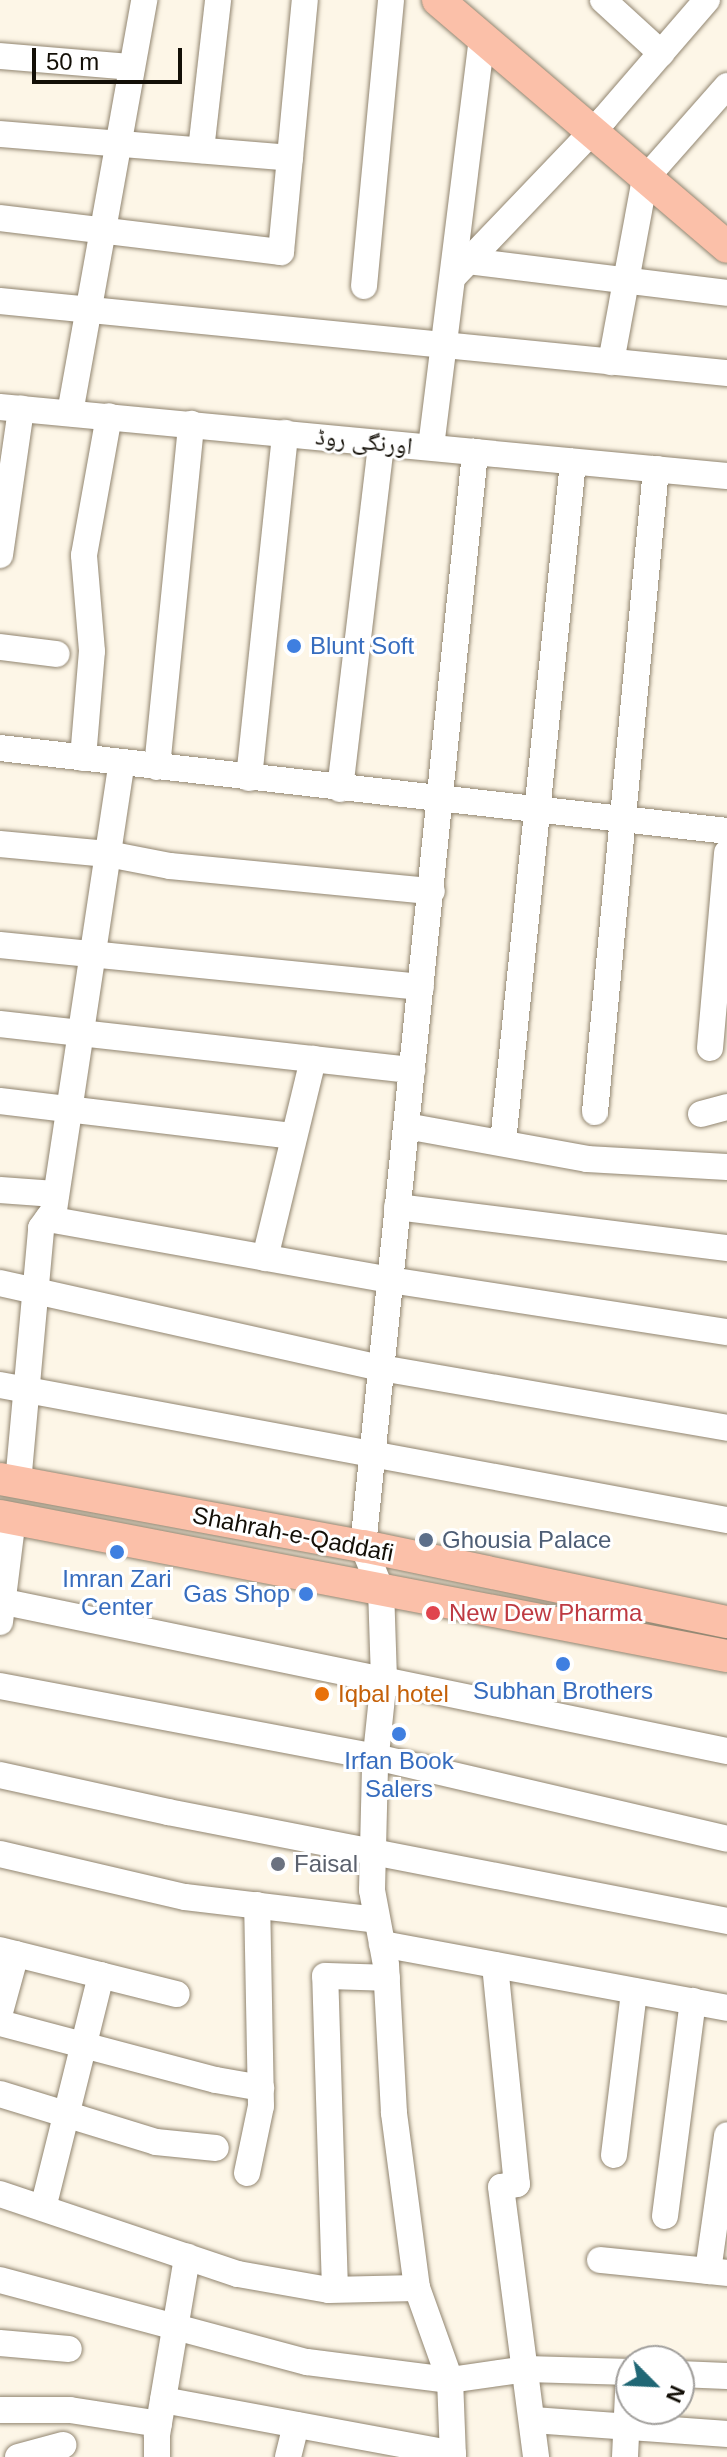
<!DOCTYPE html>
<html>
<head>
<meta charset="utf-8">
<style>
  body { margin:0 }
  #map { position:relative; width:727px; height:2457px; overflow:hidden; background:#fdf6e7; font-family:Helvetica,"Noto Naskh Arabic",sans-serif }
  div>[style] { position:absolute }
  .roads { filter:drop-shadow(0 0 2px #918570) drop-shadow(0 0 2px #918570) }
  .minor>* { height:26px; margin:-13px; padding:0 13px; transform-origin:13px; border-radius:13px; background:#fff }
  .major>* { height:32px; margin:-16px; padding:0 16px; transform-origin:16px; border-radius:16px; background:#fbc0a9 }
  .dots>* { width:22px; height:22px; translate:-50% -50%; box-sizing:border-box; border:4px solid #fff; border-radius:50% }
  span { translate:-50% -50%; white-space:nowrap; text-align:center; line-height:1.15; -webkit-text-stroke:6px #fff; paint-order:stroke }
  .street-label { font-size:24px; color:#130f07 }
  .shop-label { font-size:24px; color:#366cbe }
  .left { translate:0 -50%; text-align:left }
  .right { translate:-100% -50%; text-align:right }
  .service-label { font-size:24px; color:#4e5e75 }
  .health-label { font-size:24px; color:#be3a42 }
  .food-label { font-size:24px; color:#c56008 }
  .worship-label { font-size:24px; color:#5b616d }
  .north { position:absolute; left:615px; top:2345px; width:80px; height:80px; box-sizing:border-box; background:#fff; border:2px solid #a19f9c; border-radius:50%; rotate:114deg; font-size:22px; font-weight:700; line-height:32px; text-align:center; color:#130f07 }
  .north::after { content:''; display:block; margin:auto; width:28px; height:36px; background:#206775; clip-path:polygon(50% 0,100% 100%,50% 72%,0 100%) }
  .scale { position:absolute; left:32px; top:48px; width:150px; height:36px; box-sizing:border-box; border:4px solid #130f07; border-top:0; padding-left:10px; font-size:24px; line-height:28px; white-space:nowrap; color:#130f07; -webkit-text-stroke:6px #fff; paint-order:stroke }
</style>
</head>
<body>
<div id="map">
  <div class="roads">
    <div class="minor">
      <i style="left:603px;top:0;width:79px;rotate:42.4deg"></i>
      <i style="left:0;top:56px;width:132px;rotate:4.8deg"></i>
      <i style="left:0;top:134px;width:291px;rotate:4.7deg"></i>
      <i style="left:201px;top:150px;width:151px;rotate:-83.5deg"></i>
      <i style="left:0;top:218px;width:283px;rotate:6.9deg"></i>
      <i style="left:281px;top:252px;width:253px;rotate:-84.6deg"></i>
      <i style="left:468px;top:261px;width:261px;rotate:7deg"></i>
      <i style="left:455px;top:275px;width:217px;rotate:-46.3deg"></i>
      <i style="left:605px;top:118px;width:156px;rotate:-49.2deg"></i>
      <i style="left:364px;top:286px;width:287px;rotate:-84.6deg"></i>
      <i style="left:0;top:301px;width:731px;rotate:5.66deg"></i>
      <i style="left:611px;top:362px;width:186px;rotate:-79.5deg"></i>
      <i style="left:645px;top:179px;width:124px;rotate:-48.6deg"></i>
      <i style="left:0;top:407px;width:730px;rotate:5.42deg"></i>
      <i style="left:70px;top:413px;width:420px;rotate:-79.8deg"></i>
      <i style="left:431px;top:447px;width:412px;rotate:-82.9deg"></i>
      <i style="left:0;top:555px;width:148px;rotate:-81.8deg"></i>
      <i style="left:0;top:647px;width:57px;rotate:7deg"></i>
      <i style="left:0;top:748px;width:732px;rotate:6.51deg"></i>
      <i style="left:83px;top:758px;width:107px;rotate:-85.2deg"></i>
      <i style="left:92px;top:651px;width:96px;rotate:-94.8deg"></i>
      <i style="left:84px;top:555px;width:141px;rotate:-79.8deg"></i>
      <i style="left:157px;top:767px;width:345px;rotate:-84.3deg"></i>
      <i style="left:249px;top:778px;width:347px;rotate:-84deg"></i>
      <i style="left:340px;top:789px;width:348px;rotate:-83.2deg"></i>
      <i style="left:0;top:844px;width:108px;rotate:5.3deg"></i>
      <i style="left:108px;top:854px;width:63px;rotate:11deg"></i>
      <i style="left:170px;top:866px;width:263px;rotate:5.5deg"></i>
      <i style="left:0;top:945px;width:423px;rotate:5.7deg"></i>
      <i style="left:0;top:1024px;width:415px;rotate:6.4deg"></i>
      <i style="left:710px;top:1048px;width:196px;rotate:-85deg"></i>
      <i style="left:0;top:1101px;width:296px;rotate:6.8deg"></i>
      <i style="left:595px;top:1112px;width:646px;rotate:-84.58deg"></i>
      <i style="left:701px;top:1114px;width:27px;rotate:-15deg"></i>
      <i style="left:406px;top:1126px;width:184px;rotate:10.3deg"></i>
      <i style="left:587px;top:1159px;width:140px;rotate:3.3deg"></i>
      <i style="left:503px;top:1142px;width:684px;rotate:-84.12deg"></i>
      <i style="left:0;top:1190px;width:56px;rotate:4.1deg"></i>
      <i style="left:397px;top:1207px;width:333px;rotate:7.1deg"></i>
      <i style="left:48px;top:1219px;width:347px;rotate:10.1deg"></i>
      <i style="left:390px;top:1280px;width:341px;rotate:8.8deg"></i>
      <i style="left:265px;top:1258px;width:205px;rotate:-76.4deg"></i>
      <i style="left:0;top:1283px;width:390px;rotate:12.6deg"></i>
      <i style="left:381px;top:1368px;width:351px;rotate:9.8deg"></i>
      <i style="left:0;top:1385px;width:739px;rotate:10.52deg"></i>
      <i style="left:18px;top:1483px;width:256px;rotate:-84.8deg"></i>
      <i style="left:41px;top:1228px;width:22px;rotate:-54deg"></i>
      <i style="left:54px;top:1210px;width:452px;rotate:-81.4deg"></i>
      <i style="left:0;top:1601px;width:742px;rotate:11.66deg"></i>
      <i style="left:0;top:1622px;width:105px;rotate:-82.9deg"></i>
      <i style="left:0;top:1686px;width:383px;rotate:10.7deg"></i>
      <i style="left:376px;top:1757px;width:360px;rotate:13.1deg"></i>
      <i style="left:0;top:1775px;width:172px;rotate:12.4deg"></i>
      <i style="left:168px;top:1812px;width:570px;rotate:11.03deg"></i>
      <i style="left:0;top:1854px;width:190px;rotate:13.1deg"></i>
      <i style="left:185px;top:1897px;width:193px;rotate:6.8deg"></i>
      <i style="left:382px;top:1944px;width:351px;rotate:10.5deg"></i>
      <i style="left:0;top:1950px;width:182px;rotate:14deg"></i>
      <i style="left:495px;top:1965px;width:220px;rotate:84.3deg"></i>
      <i style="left:517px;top:2184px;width:16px;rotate:169deg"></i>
      <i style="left:501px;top:2187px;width:272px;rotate:82.6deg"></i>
      <i style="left:0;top:2012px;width:60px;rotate:-74.6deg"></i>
      <i style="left:0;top:2023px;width:223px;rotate:14.8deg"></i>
      <i style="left:216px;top:2080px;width:46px;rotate:10.1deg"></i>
      <i style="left:0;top:2094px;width:163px;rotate:17.1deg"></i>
      <i style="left:156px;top:2142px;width:60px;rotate:5.7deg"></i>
      <i style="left:614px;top:2155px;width:165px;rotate:-83deg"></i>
      <i style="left:247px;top:2173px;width:68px;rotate:-78.2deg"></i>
      <i style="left:261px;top:2106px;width:201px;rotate:-91.1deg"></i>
      <i style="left:0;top:2194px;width:251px;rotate:18.6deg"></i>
      <i style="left:238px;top:2274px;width:92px;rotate:10deg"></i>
      <i style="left:329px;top:2290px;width:88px;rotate:-1.3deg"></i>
      <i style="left:43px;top:2208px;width:240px;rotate:-76deg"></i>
      <i style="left:665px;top:2216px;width:217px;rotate:-82.6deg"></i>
      <i style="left:600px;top:2260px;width:128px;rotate:5.8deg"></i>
      <i style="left:708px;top:2271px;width:137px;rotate:-82deg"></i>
      <i style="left:0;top:2280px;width:318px;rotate:15deg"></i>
      <i style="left:307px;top:2362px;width:144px;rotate:7.2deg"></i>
      <i style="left:450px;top:2380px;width:77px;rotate:-8.2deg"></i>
      <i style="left:526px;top:2369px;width:105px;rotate:1.6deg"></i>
      <i style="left:335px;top:2289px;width:313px;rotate:-91.8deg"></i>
      <i style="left:325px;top:1976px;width:62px;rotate:1.8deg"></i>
      <i style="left:0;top:2343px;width:69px;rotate:5deg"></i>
      <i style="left:679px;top:2374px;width:48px;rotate:2.4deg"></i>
      <i style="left:163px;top:2400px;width:295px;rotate:10.5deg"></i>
      <i style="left:0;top:2410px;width:70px"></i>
      <i style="left:70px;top:2410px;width:90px;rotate:8.9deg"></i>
      <i style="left:533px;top:2420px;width:195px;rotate:4.1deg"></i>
      <i style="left:18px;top:2457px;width:47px;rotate:-14.9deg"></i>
      <i style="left:157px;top:2457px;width:22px;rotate:-90deg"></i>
      <i style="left:157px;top:2435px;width:181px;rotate:-80.4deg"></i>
      <i style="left:288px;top:2457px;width:33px;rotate:-76deg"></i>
      <i style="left:453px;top:2457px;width:77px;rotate:-92.2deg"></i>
      <i style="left:450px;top:2380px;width:98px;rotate:-109.7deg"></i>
      <i style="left:417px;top:2288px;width:177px;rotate:-97.5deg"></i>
      <i style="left:394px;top:2113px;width:148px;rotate:-93.1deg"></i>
      <i style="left:386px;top:1965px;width:76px;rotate:-100.6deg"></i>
      <i style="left:372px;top:1890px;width:126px;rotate:-88.6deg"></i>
      <i style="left:375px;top:1764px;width:85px;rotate:-84deg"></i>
      <i style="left:384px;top:1679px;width:89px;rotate:-91.9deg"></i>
      <i style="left:381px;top:1590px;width:48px;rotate:-112.2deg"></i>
      <i style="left:363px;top:1546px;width:1100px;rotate:-84.15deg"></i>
      <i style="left:625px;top:2457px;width:85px;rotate:-87.3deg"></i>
    </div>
    <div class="major">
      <i style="left:438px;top:0;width:380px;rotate:40.5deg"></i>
      <i style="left:0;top:1479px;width:369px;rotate:10.5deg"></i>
      <i style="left:363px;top:1546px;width:372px;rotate:11.8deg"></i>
      <i style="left:0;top:1516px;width:740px;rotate:10.9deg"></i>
    </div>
  </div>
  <div class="dots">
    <i style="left:294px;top:646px;background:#3f7fe0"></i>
    <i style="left:426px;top:1540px;background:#5c6f8a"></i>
    <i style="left:117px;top:1552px;background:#3f7fe0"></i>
    <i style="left:306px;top:1594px;background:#3f7fe0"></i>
    <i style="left:433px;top:1613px;background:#e0444e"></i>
    <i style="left:563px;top:1664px;background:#3f7fe0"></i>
    <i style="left:322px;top:1694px;background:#e8710a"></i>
    <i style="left:399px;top:1734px;background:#3f7fe0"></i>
    <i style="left:278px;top:1864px;background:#6b7280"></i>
  </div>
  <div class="street-label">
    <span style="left:364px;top:441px;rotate:6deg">اورنگی روڈ</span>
    <span style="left:293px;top:1534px;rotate:11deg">Shahrah-e-Qaddafi</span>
  </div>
  <div class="shop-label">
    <span class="left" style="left:310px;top:646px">Blunt Soft</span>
    <span style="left:117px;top:1593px">Imran Zari<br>Center</span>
    <span class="right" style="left:290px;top:1594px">Gas Shop</span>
    <span style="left:563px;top:1691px">Subhan Brothers</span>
    <span style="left:399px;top:1775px">Irfan Book<br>Salers</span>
  </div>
  <div class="service-label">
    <span class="left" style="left:442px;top:1540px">Ghousia Palace</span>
  </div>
  <div class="health-label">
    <span class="left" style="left:449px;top:1613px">New Dew Pharma</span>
  </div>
  <div class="food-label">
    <span class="left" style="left:338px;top:1694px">Iqbal hotel</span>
  </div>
  <div class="worship-label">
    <span class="left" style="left:294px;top:1864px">Faisal</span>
  </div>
  <div class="north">N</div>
  <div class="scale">50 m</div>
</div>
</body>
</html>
